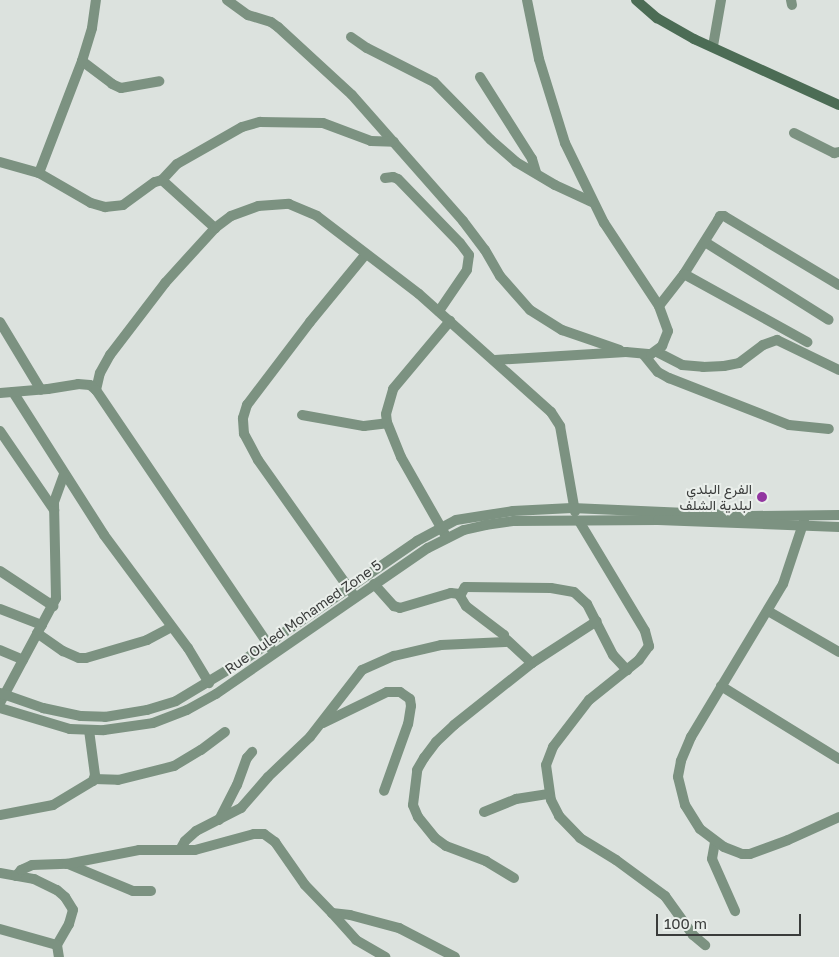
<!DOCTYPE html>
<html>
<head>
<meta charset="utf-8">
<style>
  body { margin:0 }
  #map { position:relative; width:839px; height:957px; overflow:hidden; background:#dce2de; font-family:"Golos Text",Vazirmatn,sans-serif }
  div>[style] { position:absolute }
  .minor>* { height:10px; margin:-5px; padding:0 5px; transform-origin:5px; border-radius:5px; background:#7c9281 }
  .tertiary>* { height:10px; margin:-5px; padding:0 5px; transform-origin:5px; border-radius:5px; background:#7c9281 }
  .secondary>* { height:10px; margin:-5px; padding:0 5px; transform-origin:5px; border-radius:5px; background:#4c6c55 }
  .dots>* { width:14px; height:14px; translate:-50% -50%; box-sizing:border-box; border:2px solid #eaefeb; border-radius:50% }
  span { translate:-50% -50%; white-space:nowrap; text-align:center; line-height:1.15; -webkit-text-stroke:4px #eaefeb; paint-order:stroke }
  .poi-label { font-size:14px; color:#3a3c3b }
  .right { translate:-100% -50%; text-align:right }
  .street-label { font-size:14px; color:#3a3c3b }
  .scale { position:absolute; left:656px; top:914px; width:145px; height:22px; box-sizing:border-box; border:2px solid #3a3c3b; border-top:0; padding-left:6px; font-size:15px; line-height:18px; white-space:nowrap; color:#3a3c3b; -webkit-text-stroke:4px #eaefeb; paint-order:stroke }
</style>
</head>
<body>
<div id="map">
  <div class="minor">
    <i style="left:227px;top:0;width:26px;rotate:36deg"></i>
    <i style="left:248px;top:15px;width:24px;rotate:17deg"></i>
    <i style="left:271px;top:22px;width:9px;rotate:36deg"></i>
    <i style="left:278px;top:27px;width:100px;rotate:42.6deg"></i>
    <i style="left:352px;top:95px;width:168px;rotate:48.6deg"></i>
    <i style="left:463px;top:221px;width:36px;rotate:53deg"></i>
    <i style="left:485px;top:250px;width:30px;rotate:60deg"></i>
    <i style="left:500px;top:276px;width:45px;rotate:48.6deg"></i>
    <i style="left:530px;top:310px;width:38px;rotate:32deg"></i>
    <i style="left:562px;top:330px;width:61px;rotate:19deg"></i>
    <i style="left:791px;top:0;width:5px;rotate:79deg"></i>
    <i style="left:351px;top:37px;width:19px;rotate:35deg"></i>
    <i style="left:367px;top:48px;width:75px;rotate:26.9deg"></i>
    <i style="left:434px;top:82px;width:81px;rotate:45.5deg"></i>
    <i style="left:491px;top:140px;width:33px;rotate:41deg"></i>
    <i style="left:516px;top:162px;width:45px;rotate:30.5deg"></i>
    <i style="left:555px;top:185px;width:41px;rotate:24.7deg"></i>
    <i style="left:713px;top:46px;width:47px;rotate:-80.1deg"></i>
    <i style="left:82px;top:61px;width:38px;rotate:37deg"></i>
    <i style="left:112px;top:84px;width:10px;rotate:24deg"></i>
    <i style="left:121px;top:88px;width:39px;rotate:-10deg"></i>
    <i style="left:480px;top:77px;width:97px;rotate:57.6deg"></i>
    <i style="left:532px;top:159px;width:14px;rotate:73deg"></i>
    <i style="left:794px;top:133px;width:45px;rotate:26.6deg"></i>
    <i style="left:834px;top:153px;width:5px;rotate:-11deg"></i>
    <i style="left:0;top:162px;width:41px;rotate:15.8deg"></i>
    <i style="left:39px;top:173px;width:60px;rotate:30deg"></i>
    <i style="left:91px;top:203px;width:15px;rotate:16deg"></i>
    <i style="left:105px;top:207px;width:18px;rotate:-6deg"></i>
    <i style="left:123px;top:205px;width:39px;rotate:-36deg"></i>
    <i style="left:155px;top:182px;width:7px;rotate:-16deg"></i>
    <i style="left:162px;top:180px;width:72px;rotate:42.2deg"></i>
    <i style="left:39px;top:173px;width:120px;rotate:-69deg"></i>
    <i style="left:82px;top:61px;width:34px;rotate:-73deg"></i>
    <i style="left:92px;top:28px;width:28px;rotate:-82deg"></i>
    <i style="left:385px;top:178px;width:8px;rotate:-7deg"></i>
    <i style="left:393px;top:177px;width:5px;rotate:22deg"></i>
    <i style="left:398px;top:179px;width:89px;rotate:45.9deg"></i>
    <i style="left:460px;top:243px;width:15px;rotate:53deg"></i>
    <i style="left:469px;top:255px;width:15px;rotate:98deg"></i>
    <i style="left:467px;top:270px;width:50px;rotate:124.3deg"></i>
    <i style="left:162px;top:180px;width:22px;rotate:-47deg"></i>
    <i style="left:177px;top:164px;width:75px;rotate:-29.6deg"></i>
    <i style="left:242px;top:127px;width:19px;rotate:-16deg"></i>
    <i style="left:260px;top:122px;width:63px;rotate:0.9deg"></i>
    <i style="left:323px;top:123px;width:51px;rotate:20.6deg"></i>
    <i style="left:371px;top:141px;width:23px;rotate:2deg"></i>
    <i style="left:705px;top:242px;width:146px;rotate:32.2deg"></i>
    <i style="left:684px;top:274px;width:64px;rotate:-57.8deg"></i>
    <i style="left:718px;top:220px;width:4px;rotate:-63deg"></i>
    <i style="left:720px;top:216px;width:4px"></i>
    <i style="left:724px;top:216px;width:134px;rotate:31deg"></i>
    <i style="left:659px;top:306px;width:41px;rotate:-52deg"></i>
    <i style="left:684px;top:274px;width:141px;rotate:28.9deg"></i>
    <i style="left:0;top:322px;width:79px;rotate:58.9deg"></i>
    <i style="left:657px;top:352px;width:28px;rotate:27deg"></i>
    <i style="left:682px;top:365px;width:21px;rotate:5deg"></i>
    <i style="left:703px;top:367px;width:21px;rotate:-3deg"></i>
    <i style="left:724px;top:366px;width:15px;rotate:-11deg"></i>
    <i style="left:739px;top:363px;width:30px;rotate:-37deg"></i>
    <i style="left:763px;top:345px;width:15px;rotate:-20deg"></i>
    <i style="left:777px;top:340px;width:69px;rotate:25.8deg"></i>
    <i style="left:644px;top:355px;width:22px;rotate:51deg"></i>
    <i style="left:658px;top:372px;width:13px;rotate:29deg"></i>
    <i style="left:669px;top:378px;width:129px;rotate:21.4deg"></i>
    <i style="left:789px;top:425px;width:40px;rotate:5.7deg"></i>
    <i style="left:495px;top:360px;width:131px;rotate:-3.5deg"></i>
    <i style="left:626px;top:352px;width:25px;rotate:5deg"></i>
    <i style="left:651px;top:354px;width:14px;rotate:-36deg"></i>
    <i style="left:662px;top:346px;width:16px;rotate:-68deg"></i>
    <i style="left:668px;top:331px;width:27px;rotate:-110deg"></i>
    <i style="left:659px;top:306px;width:100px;rotate:-123.5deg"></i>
    <i style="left:604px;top:223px;width:89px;rotate:-116deg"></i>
    <i style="left:565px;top:143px;width:88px;rotate:-107.2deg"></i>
    <i style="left:539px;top:59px;width:60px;rotate:-101.5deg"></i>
    <i style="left:13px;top:392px;width:169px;rotate:57.5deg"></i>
    <i style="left:104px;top:535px;width:141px;rotate:53.4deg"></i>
    <i style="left:188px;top:648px;width:41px;rotate:59deg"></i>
    <i style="left:302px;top:415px;width:63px;rotate:10.1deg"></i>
    <i style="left:364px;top:426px;width:23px;rotate:-7deg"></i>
    <i style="left:0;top:431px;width:96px;rotate:55.6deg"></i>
    <i style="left:579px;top:521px;width:128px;rotate:59deg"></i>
    <i style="left:645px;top:631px;width:16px;rotate:75deg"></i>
    <i style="left:649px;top:646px;width:17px;rotate:126deg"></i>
    <i style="left:639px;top:660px;width:64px;rotate:141.3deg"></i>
    <i style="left:589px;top:700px;width:59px;rotate:127.5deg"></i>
    <i style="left:553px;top:747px;width:19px;rotate:111deg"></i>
    <i style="left:546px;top:765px;width:35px;rotate:82deg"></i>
    <i style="left:551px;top:800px;width:18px;rotate:63deg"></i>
    <i style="left:559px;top:816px;width:30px;rotate:46deg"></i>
    <i style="left:580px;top:838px;width:42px;rotate:31.4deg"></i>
    <i style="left:616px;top:860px;width:61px;rotate:36.3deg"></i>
    <i style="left:665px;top:896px;width:48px;rotate:54.3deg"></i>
    <i style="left:693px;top:935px;width:16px;rotate:40deg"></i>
    <i style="left:447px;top:538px;width:93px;rotate:-119.6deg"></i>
    <i style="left:401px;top:457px;width:37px;rotate:-112deg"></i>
    <i style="left:387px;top:423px;width:9px;rotate:-96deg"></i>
    <i style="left:386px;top:414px;width:26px;rotate:-74deg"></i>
    <i style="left:393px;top:389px;width:89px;rotate:-50deg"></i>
    <i style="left:0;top:571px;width:64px;rotate:33.4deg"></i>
    <i style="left:374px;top:584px;width:30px;rotate:48deg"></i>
    <i style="left:394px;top:606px;width:6px;rotate:18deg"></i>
    <i style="left:400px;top:608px;width:53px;rotate:-16.4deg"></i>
    <i style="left:451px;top:593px;width:9px;rotate:6deg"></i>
    <i style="left:355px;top:597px;width:168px;rotate:-125.3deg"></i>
    <i style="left:258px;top:460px;width:30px;rotate:-118deg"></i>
    <i style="left:244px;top:434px;width:16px;rotate:-94deg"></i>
    <i style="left:243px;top:418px;width:14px;rotate:-73deg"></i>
    <i style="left:247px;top:405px;width:104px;rotate:-52.8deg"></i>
    <i style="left:310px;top:322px;width:87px;rotate:-50.6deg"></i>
    <i style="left:0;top:609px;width:45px;rotate:20.9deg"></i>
    <i style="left:768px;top:611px;width:82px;rotate:30deg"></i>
    <i style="left:37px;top:633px;width:32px;rotate:35deg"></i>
    <i style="left:63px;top:651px;width:17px;rotate:24deg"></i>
    <i style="left:79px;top:658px;width:7px"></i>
    <i style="left:86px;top:658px;width:64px;rotate:-16.4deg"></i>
    <i style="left:147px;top:640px;width:27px;rotate:-28deg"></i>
    <i style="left:507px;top:640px;width:34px;rotate:43deg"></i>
    <i style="left:0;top:650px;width:25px;rotate:23deg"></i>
    <i style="left:721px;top:686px;width:139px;rotate:31.7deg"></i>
    <i style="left:0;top:703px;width:119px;rotate:-61.9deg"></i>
    <i style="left:56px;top:598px;width:96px;rotate:-91.2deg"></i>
    <i style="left:54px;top:502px;width:30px;rotate:-70deg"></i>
    <i style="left:323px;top:723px;width:71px;rotate:-25.8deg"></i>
    <i style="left:387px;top:692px;width:13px"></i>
    <i style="left:400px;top:692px;width:12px;rotate:35deg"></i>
    <i style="left:410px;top:699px;width:7px;rotate:82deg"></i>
    <i style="left:411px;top:706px;width:18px;rotate:99deg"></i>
    <i style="left:408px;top:724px;width:71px;rotate:109.7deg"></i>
    <i style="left:94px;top:779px;width:24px;rotate:2deg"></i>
    <i style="left:118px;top:780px;width:58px;rotate:-14deg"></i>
    <i style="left:174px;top:766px;width:31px;rotate:-31deg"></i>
    <i style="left:201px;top:750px;width:30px;rotate:-37deg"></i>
    <i style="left:484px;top:812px;width:35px;rotate:-22deg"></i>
    <i style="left:516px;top:799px;width:33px;rotate:-9deg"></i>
    <i style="left:0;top:815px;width:54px;rotate:-10.7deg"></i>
    <i style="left:53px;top:805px;width:47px;rotate:-31deg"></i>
    <i style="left:93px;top:781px;width:6px;rotate:-72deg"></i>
    <i style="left:95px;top:775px;width:45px;rotate:-97.6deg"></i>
    <i style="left:219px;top:820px;width:39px;rotate:-63deg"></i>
    <i style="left:237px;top:785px;width:29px;rotate:-70deg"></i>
    <i style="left:247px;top:758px;width:8px;rotate:-50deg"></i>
    <i style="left:715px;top:842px;width:17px;rotate:100deg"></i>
    <i style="left:712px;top:859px;width:57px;rotate:66.1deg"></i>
    <i style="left:180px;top:850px;width:10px;rotate:-61deg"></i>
    <i style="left:185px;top:841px;width:15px;rotate:-42deg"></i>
    <i style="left:196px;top:831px;width:51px;rotate:-27.1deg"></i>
    <i style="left:241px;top:808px;width:41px;rotate:-48.9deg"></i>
    <i style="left:268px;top:777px;width:58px;rotate:-43.6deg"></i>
    <i style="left:310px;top:737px;width:85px;rotate:-52.2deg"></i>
    <i style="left:362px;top:670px;width:35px;rotate:-24deg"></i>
    <i style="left:394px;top:656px;width:48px;rotate:-13.2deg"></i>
    <i style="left:441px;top:645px;width:64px;rotate:-2.7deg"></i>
    <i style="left:505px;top:642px;width:7px;rotate:-98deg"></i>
    <i style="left:504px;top:635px;width:48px;rotate:-142.7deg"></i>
    <i style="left:466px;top:606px;width:12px;rotate:-121deg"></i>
    <i style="left:460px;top:596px;width:10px;rotate:-61deg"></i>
    <i style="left:465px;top:587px;width:86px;rotate:0.7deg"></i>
    <i style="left:551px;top:588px;width:23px;rotate:10deg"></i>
    <i style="left:574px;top:592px;width:18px;rotate:43deg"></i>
    <i style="left:587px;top:604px;width:57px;rotate:63deg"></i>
    <i style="left:613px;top:655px;width:21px;rotate:47deg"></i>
    <i style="left:68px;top:864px;width:70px;rotate:22.6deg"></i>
    <i style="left:133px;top:891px;width:18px"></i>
    <i style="left:0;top:873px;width:35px;rotate:10deg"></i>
    <i style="left:34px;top:879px;width:25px;rotate:26deg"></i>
    <i style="left:57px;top:890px;width:11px;rotate:41deg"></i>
    <i style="left:65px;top:897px;width:15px;rotate:58deg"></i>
    <i style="left:73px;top:910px;width:15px;rotate:106deg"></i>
    <i style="left:69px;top:924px;width:24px;rotate:120deg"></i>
    <i style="left:57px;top:945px;width:12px;rotate:81deg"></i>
    <i style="left:16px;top:876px;width:8px;rotate:-50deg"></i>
    <i style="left:21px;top:870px;width:12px;rotate:-24deg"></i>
    <i style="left:32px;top:865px;width:35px;rotate:-2deg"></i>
    <i style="left:67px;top:864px;width:73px;rotate:-11deg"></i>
    <i style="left:139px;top:850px;width:56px"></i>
    <i style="left:195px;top:850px;width:61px;rotate:-15.2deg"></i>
    <i style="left:254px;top:834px;width:10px"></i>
    <i style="left:264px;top:834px;width:14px;rotate:36deg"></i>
    <i style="left:275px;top:842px;width:52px;rotate:55.1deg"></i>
    <i style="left:305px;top:885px;width:39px;rotate:46deg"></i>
    <i style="left:332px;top:913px;width:18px;rotate:6deg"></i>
    <i style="left:350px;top:915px;width:51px;rotate:14.9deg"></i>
    <i style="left:399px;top:928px;width:63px;rotate:27.4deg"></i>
    <i style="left:514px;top:878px;width:33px;rotate:-149deg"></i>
    <i style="left:486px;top:861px;width:43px;rotate:-159.4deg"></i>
    <i style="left:446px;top:846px;width:14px;rotate:-144deg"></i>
    <i style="left:435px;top:838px;width:27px;rotate:-129deg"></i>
    <i style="left:418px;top:817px;width:13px;rotate:-113deg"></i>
    <i style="left:413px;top:805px;width:35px;rotate:-83deg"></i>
    <i style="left:417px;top:770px;width:14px;rotate:-60deg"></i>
    <i style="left:424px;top:758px;width:20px;rotate:-53deg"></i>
    <i style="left:436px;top:742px;width:25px;rotate:-43deg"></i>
    <i style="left:454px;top:725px;width:100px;rotate:-38.5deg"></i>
    <i style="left:532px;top:663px;width:77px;rotate:-32.9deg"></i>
    <i style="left:332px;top:913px;width:36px;rotate:48deg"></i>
    <i style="left:356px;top:940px;width:34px;rotate:30deg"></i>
    <i style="left:0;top:929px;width:59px;rotate:15.7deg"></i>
  </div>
  <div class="tertiary">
    <i style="left:96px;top:390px;width:17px;rotate:-77deg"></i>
    <i style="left:100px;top:373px;width:21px;rotate:-61deg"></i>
    <i style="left:110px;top:355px;width:91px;rotate:-52.6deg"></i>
    <i style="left:165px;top:283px;width:74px;rotate:-47.7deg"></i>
    <i style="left:215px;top:228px;width:20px;rotate:-37deg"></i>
    <i style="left:231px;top:216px;width:29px;rotate:-20deg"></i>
    <i style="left:258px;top:206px;width:31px;rotate:-4deg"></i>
    <i style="left:289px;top:204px;width:30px;rotate:23deg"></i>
    <i style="left:317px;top:216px;width:128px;rotate:37.4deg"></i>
    <i style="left:419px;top:294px;width:177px;rotate:41.8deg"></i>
    <i style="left:551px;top:412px;width:17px;rotate:57deg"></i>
    <i style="left:560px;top:426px;width:87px;rotate:80.1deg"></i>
    <i style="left:0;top:393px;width:48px;rotate:-4.8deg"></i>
    <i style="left:48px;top:389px;width:30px;rotate:-9deg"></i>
    <i style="left:78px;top:384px;width:12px;rotate:5deg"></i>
    <i style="left:90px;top:385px;width:8px;rotate:40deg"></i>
    <i style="left:96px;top:390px;width:312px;rotate:55.9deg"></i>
    <i style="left:804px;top:521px;width:66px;rotate:108.4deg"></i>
    <i style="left:783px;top:584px;width:179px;rotate:121deg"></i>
    <i style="left:691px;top:737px;width:26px;rotate:113deg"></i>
    <i style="left:681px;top:761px;width:16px;rotate:101deg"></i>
    <i style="left:678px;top:777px;width:29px;rotate:76deg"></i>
    <i style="left:685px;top:805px;width:28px;rotate:58deg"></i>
    <i style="left:700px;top:829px;width:30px;rotate:37deg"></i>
    <i style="left:724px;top:847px;width:19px;rotate:21deg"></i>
    <i style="left:742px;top:854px;width:8px"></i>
    <i style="left:750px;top:854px;width:40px;rotate:-20.2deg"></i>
    <i style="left:788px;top:840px;width:56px;rotate:-24.3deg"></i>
    <i style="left:0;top:693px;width:46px;rotate:19.2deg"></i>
    <i style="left:43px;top:708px;width:39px;rotate:12deg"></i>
    <i style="left:81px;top:716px;width:24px;rotate:2deg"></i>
    <i style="left:105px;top:717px;width:43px;rotate:-9.5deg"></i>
    <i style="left:147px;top:710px;width:30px;rotate:-17deg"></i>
    <i style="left:176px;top:701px;width:76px;rotate:-31deg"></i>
    <i style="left:241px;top:662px;width:214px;rotate:-34.5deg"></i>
    <i style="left:417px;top:541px;width:44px;rotate:-28.3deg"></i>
    <i style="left:456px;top:520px;width:58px;rotate:-9deg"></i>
    <i style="left:513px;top:511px;width:59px;rotate:-2.9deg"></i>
    <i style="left:572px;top:508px;width:181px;rotate:2.5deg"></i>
    <i style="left:753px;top:516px;width:86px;rotate:-0.7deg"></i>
    <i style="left:0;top:708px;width:73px;rotate:16.7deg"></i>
    <i style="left:70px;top:729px;width:34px;rotate:2deg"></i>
    <i style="left:104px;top:730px;width:49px;rotate:-8.1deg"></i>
    <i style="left:153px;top:723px;width:36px;rotate:-21deg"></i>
    <i style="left:187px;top:710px;width:33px;rotate:-29deg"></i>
    <i style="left:216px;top:694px;width:257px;rotate:-34.6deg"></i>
    <i style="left:428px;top:548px;width:40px;rotate:-26.6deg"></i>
    <i style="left:464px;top:530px;width:22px;rotate:-13deg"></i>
    <i style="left:485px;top:525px;width:28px;rotate:-8deg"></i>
    <i style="left:513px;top:521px;width:145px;rotate:-0.4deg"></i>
    <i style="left:658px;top:520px;width:181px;rotate:2.2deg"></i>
  </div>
  <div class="secondary">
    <i style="left:636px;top:0;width:28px;rotate:41deg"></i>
    <i style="left:657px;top:18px;width:43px;rotate:29.6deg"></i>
    <i style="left:694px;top:39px;width:159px;rotate:24.5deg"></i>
  </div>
  <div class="dots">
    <i style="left:762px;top:497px;background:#9236a0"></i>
  </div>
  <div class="poi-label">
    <span class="right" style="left:752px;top:497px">الفرع البلدي<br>لبلدية الشلف</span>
  </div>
  <div class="street-label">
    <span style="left:303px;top:617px;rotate:-35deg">Rue Ouled Mohamed Zone 5</span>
  </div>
  <div class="scale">100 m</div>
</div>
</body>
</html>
